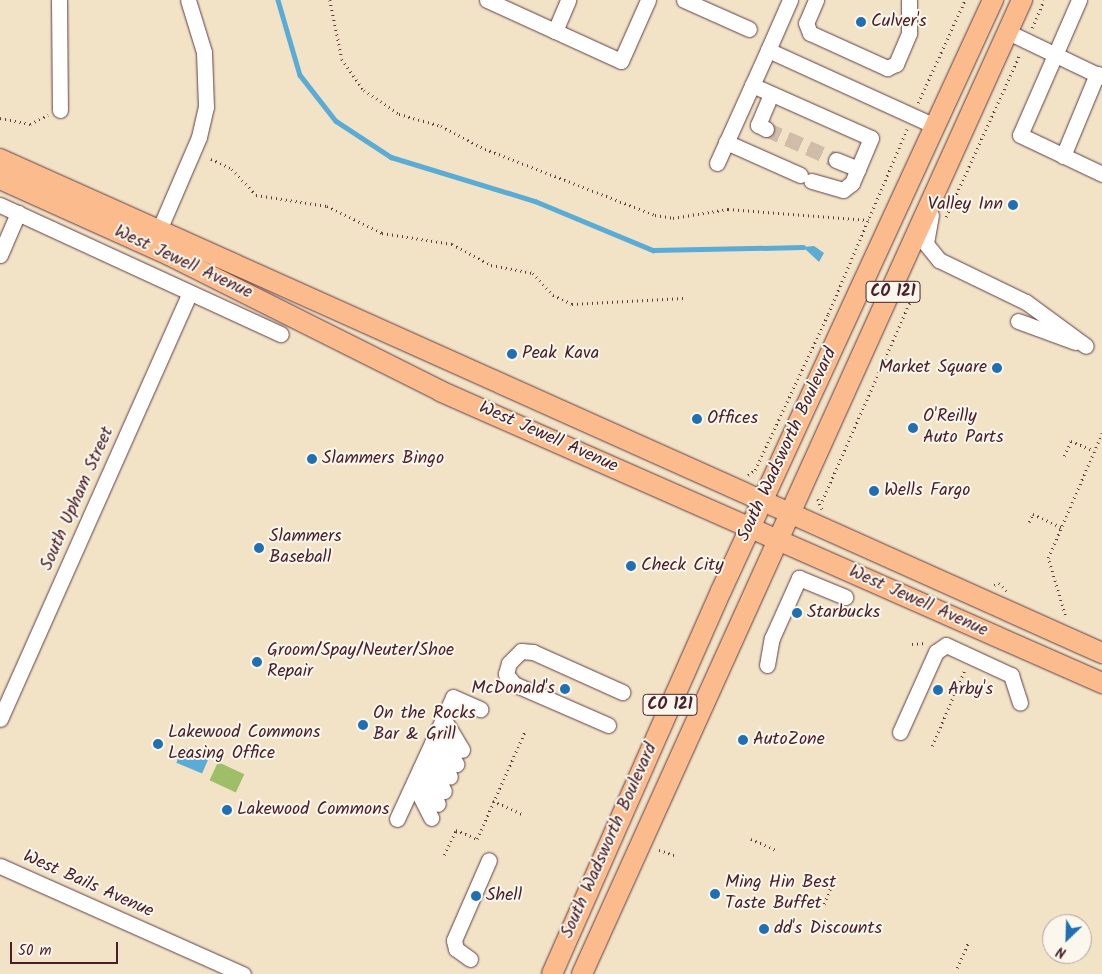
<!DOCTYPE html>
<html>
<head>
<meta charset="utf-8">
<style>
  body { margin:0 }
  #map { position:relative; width:1102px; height:974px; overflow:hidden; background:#f2e3c7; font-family:Kalam,sans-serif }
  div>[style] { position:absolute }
  .green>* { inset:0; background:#9ebf68; transform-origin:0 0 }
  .water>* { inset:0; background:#5aacd5; transform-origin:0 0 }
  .stream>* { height:4.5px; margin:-2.25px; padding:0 2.25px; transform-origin:2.25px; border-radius:2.25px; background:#5aacd5 }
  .minor-tunnel>* { height:15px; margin-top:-7.5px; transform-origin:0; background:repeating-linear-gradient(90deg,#d0bca8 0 15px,transparent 0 23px) }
  .path>* { height:2.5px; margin-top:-1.25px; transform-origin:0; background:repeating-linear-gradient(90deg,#633c42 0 1px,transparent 0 5px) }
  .roads { filter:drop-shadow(0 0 1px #633c42) drop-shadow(0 0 1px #633c42) }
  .minor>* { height:15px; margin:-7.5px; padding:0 7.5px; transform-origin:7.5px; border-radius:7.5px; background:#fff }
  .major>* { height:20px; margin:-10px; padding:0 10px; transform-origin:10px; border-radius:10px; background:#fbbb8c }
  .dots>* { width:14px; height:14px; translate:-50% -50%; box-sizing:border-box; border:2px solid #fbf7ec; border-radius:50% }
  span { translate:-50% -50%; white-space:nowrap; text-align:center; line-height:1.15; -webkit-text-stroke:4px #fbf7ec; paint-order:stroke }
  .shield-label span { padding:1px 4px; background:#fbf7ec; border:1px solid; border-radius:4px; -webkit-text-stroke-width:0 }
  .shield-label { font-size:16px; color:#4a1f2b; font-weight:700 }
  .poi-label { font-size:18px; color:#4a1f2b }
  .left { translate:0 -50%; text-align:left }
  .right { translate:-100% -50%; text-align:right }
  .street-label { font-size:18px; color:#4a1f2b }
  .north { position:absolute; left:1042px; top:914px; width:50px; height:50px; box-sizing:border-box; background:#fbf7ec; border:1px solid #b4a19f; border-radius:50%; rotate:204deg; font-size:14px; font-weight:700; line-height:20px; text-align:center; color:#4a1f2b }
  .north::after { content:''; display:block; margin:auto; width:18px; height:22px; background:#1f6fb2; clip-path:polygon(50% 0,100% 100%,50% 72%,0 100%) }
  .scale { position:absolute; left:10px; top:942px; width:108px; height:22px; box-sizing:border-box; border:2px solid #4a1f2b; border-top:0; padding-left:6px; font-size:15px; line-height:18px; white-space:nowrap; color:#4a1f2b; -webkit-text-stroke:4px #fbf7ec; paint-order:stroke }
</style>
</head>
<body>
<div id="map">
  <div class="green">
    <i style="left:218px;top:762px;width:29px;height:20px;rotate:25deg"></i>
  </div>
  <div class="water">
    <i style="clip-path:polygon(814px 246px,824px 253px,819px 262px,803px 247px)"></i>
    <i style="left:183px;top:747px;width:28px;height:17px;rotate:23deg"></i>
  </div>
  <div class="stream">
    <i style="left:278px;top:0;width:78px;rotate:73.7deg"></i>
    <i style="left:300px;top:75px;width:58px;rotate:52deg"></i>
    <i style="left:336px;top:121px;width:66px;rotate:33.2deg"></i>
    <i style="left:391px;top:157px;width:151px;rotate:17deg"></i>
    <i style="left:535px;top:201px;width:128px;rotate:22.6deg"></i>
    <i style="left:653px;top:250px;width:150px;rotate:-1.1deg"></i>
  </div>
  <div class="minor-tunnel">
    <i style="left:766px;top:129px;width:77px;rotate:23.9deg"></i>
  </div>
  <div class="path">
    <i style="left:330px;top:0;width:60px;rotate:78.5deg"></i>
    <i style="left:342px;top:59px;width:38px;rotate:55deg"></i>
    <i style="left:364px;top:90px;width:42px;rotate:34.4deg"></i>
    <i style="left:399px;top:114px;width:44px;rotate:15.9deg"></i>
    <i style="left:441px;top:126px;width:50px;rotate:27.6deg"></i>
    <i style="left:485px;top:149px;width:182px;rotate:21.2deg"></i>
    <i style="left:655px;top:215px;width:18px;rotate:9deg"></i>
    <i style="left:673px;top:218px;width:56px;rotate:-9.3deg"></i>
    <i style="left:728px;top:209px;width:141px;rotate:4.5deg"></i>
    <i style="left:1032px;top:28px;width:30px;rotate:-67deg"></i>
    <i style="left:918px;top:103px;width:113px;rotate:-65.5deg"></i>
    <i style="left:0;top:118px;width:31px;rotate:11deg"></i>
    <i style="left:30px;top:124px;width:20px;rotate:-27deg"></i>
    <i style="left:211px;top:159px;width:23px;rotate:25deg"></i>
    <i style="left:232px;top:169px;width:35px;rotate:47deg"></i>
    <i style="left:256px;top:195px;width:72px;rotate:8.8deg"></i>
    <i style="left:327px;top:206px;width:61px;rotate:26.1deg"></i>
    <i style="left:382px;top:233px;width:71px;rotate:8.9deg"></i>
    <i style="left:452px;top:244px;width:44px;rotate:28.3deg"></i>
    <i style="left:491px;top:265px;width:43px;rotate:10.8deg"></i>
    <i style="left:533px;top:273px;width:30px;rotate:48deg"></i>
    <i style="left:553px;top:295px;width:21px;rotate:25deg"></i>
    <i style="left:572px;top:304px;width:112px;rotate:-3.1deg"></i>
    <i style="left:946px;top:217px;width:179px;rotate:-65.6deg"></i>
    <i style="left:1064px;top:456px;width:17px;rotate:-65deg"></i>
    <i style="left:1071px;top:441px;width:25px;rotate:23deg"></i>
    <i style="left:748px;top:475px;width:9px;rotate:-36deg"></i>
    <i style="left:755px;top:470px;width:172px;rotate:-64.9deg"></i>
    <i style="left:828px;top:314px;width:201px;rotate:-66.9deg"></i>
    <i style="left:818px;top:499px;width:11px;rotate:68deg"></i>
    <i style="left:822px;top:501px;width:215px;rotate:-66.2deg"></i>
    <i style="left:909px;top:304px;width:19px;rotate:-55deg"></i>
    <i style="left:1029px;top:522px;width:9px;rotate:-63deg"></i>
    <i style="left:1033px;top:514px;width:31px;rotate:25deg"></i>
    <i style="left:994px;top:585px;width:5px;rotate:-22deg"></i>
    <i style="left:999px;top:583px;width:11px;rotate:45deg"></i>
    <i style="left:1065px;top:615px;width:59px;rotate:-106.6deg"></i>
    <i style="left:1048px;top:558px;width:136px;rotate:-66.6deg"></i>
    <i style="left:912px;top:644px;width:14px;rotate:-4deg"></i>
    <i style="left:932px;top:746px;width:84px;rotate:-66.8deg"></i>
    <i style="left:493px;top:801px;width:34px;rotate:24deg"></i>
    <i style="left:751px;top:839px;width:27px;rotate:24deg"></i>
    <i style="left:659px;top:850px;width:19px;rotate:18deg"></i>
    <i style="left:444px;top:855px;width:28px;rotate:-64deg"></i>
    <i style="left:456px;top:830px;width:23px;rotate:23deg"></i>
    <i style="left:477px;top:839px;width:120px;rotate:-66deg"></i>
    <i style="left:824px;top:904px;width:22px;rotate:-68deg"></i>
    <i style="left:957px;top:968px;width:27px;rotate:-66deg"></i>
  </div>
  <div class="roads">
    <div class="minor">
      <i style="left:59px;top:0;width:110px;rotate:89.5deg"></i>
      <i style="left:487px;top:0;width:147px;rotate:24.5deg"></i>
      <i style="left:621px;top:61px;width:67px;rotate:-66.1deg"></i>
      <i style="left:684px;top:0;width:71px;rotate:24deg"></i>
      <i style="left:790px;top:0;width:55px;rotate:113.7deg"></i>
      <i style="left:768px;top:50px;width:183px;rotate:24.5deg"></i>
      <i style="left:816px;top:0;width:25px;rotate:113deg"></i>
      <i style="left:806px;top:23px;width:11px;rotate:68deg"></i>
      <i style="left:810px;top:33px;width:85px;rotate:24.4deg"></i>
      <i style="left:887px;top:68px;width:10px;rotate:-24deg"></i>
      <i style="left:896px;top:64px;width:34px;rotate:-67deg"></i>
      <i style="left:909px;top:33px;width:32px;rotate:-90deg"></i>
      <i style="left:1079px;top:0;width:147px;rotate:113.6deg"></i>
      <i style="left:1020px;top:135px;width:91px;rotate:25.4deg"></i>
      <i style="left:555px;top:31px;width:34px;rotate:-67deg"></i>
      <i style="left:1008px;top:32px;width:104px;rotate:25.6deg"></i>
      <i style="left:752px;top:85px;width:130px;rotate:24deg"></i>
      <i style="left:871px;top:138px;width:49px;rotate:112.9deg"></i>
      <i style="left:852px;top:183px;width:11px;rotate:142deg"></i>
      <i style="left:843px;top:190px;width:33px;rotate:-164deg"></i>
      <i style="left:766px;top:129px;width:9px;rotate:-153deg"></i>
      <i style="left:758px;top:125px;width:33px;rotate:-67deg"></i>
      <i style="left:726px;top:142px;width:81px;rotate:24deg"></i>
      <i style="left:1063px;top:156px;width:89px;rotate:-67.5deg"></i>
      <i style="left:836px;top:160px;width:24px;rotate:22deg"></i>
      <i style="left:717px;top:163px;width:124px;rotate:-65.7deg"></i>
      <i style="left:0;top:205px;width:309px;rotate:24.7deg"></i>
      <i style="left:931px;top:215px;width:29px;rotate:100deg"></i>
      <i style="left:926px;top:244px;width:21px;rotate:51deg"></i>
      <i style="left:939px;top:260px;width:97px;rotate:25.8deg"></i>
      <i style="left:1026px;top:302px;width:74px;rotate:36.3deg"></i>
      <i style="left:159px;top:230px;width:101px;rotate:-66.7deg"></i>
      <i style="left:199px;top:137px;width:31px;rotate:-77deg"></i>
      <i style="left:206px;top:107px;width:55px;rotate:-92.1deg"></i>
      <i style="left:204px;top:52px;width:54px;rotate:-107.1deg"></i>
      <i style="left:0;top:255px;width:46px;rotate:-66.8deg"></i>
      <i style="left:1018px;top:321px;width:61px;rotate:20.2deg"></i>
      <i style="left:767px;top:665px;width:27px;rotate:-80deg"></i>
      <i style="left:772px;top:638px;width:66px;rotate:-65.8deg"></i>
      <i style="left:799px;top:578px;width:50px;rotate:22.4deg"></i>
      <i style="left:443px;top:718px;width:37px;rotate:59deg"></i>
      <i style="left:0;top:719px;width:466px;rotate:-66deg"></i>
      <i style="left:608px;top:725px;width:103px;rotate:-156.4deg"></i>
      <i style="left:514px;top:684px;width:13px;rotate:-129deg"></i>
      <i style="left:506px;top:674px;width:11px;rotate:-75deg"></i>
      <i style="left:509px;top:663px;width:17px;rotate:-45deg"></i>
      <i style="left:521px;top:651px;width:12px;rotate:5deg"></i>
      <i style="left:533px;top:652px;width:98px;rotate:24.2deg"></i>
      <i style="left:438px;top:731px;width:38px;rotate:61deg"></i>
      <i style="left:900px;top:732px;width:88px;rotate:-65.8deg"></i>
      <i style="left:936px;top:652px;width:12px;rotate:-35deg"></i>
      <i style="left:946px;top:645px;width:72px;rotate:24.8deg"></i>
      <i style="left:1011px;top:675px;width:29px;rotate:72deg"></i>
      <i style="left:432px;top:743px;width:38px;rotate:62deg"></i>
      <i style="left:427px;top:755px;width:40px;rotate:65deg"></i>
      <i style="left:420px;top:769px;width:39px;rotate:63deg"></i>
      <i style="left:414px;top:784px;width:38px;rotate:63deg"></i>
      <i style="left:397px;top:819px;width:134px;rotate:-65.3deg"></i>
      <i style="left:453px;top:697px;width:30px;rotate:24deg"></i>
      <i style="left:0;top:866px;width:266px;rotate:24deg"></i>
      <i style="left:470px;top:959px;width:17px;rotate:-144deg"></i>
      <i style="left:456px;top:949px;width:9px;rotate:-103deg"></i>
      <i style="left:454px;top:940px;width:87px;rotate:-66.4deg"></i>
    </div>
    <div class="major">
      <i style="left:0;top:159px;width:1208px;rotate:24.15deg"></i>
      <i style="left:0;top:179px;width:185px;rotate:24.2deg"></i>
      <i style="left:169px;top:255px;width:303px;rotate:26.6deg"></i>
      <i style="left:440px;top:391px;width:724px;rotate:23.8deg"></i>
      <i style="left:552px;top:974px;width:419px;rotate:-66.2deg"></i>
      <i style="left:721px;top:591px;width:651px;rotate:-65.29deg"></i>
      <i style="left:582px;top:974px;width:1069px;rotate:-65.69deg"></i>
    </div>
  </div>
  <div class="dots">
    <i style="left:861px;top:22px;background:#1f6fb2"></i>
    <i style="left:1013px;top:205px;background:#1f6fb2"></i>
    <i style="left:512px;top:354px;background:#1f6fb2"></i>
    <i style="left:997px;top:368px;background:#1f6fb2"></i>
    <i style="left:697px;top:419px;background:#1f6fb2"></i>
    <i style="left:913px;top:428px;background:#1f6fb2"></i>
    <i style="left:312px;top:459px;background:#1f6fb2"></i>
    <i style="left:874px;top:491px;background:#1f6fb2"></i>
    <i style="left:259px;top:548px;background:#1f6fb2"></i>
    <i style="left:631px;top:566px;background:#1f6fb2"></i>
    <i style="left:797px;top:613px;background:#1f6fb2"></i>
    <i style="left:257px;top:662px;background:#1f6fb2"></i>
    <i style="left:565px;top:689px;background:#1f6fb2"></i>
    <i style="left:938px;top:690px;background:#1f6fb2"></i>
    <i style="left:363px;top:725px;background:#1f6fb2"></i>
    <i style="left:743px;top:740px;background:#1f6fb2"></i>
    <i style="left:158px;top:744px;background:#1f6fb2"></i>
    <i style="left:227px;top:810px;background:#1f6fb2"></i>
    <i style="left:715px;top:894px;background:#1f6fb2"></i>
    <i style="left:476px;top:896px;background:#1f6fb2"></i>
    <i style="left:764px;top:929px;background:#1f6fb2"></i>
  </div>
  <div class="shield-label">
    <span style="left:893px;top:292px">CO 121</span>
    <span style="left:670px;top:705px">CO 121</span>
  </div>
  <div class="poi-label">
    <span class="left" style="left:871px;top:22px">Culver's</span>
    <span class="right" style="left:1003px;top:205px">Valley Inn</span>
    <span class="left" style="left:522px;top:354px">Peak Kava</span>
    <span class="right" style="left:987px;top:368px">Market Square</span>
    <span class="left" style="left:923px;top:428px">O'Reilly<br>Auto Parts</span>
    <span class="left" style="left:707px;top:419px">Offices</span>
    <span class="left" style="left:322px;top:459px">Slammers Bingo</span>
    <span class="left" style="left:884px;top:491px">Wells Fargo</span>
    <span class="left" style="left:269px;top:548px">Slammers<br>Baseball</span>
    <span class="left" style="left:641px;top:566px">Check City</span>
    <span class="left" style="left:807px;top:613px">Starbucks</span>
    <span class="left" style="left:267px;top:662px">Groom/Spay/Neuter/Shoe<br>Repair</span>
    <span class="right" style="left:555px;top:689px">McDonald's</span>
    <span class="left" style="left:948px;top:690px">Arby's</span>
    <span class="left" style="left:373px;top:725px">On the Rocks<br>Bar &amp; Grill</span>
    <span class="left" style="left:168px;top:744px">Lakewood Commons<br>Leasing Office</span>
    <span class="left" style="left:753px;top:740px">AutoZone</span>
    <span class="left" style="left:237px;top:810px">Lakewood Commons</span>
    <span class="left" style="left:725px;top:894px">Ming Hin Best<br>Taste Buffet</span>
    <span class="left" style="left:486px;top:896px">Shell</span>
    <span class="left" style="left:774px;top:929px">dd's Discounts</span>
  </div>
  <div class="street-label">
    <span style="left:183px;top:263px;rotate:25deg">West Jewell Avenue</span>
    <span style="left:548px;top:438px;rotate:24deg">West Jewell Avenue</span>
    <span style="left:788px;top:445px;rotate:-65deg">South Wadsworth Boulevard</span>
    <span style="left:78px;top:499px;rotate:-66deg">South Upham Street</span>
    <span style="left:918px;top:602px;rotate:24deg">West Jewell Avenue</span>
    <span style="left:610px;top:841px;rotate:-66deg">South Wadsworth Boulevard</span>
    <span style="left:88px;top:885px;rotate:24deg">West Bails Avenue</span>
  </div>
  <div class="north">N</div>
  <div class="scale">50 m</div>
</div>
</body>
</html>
